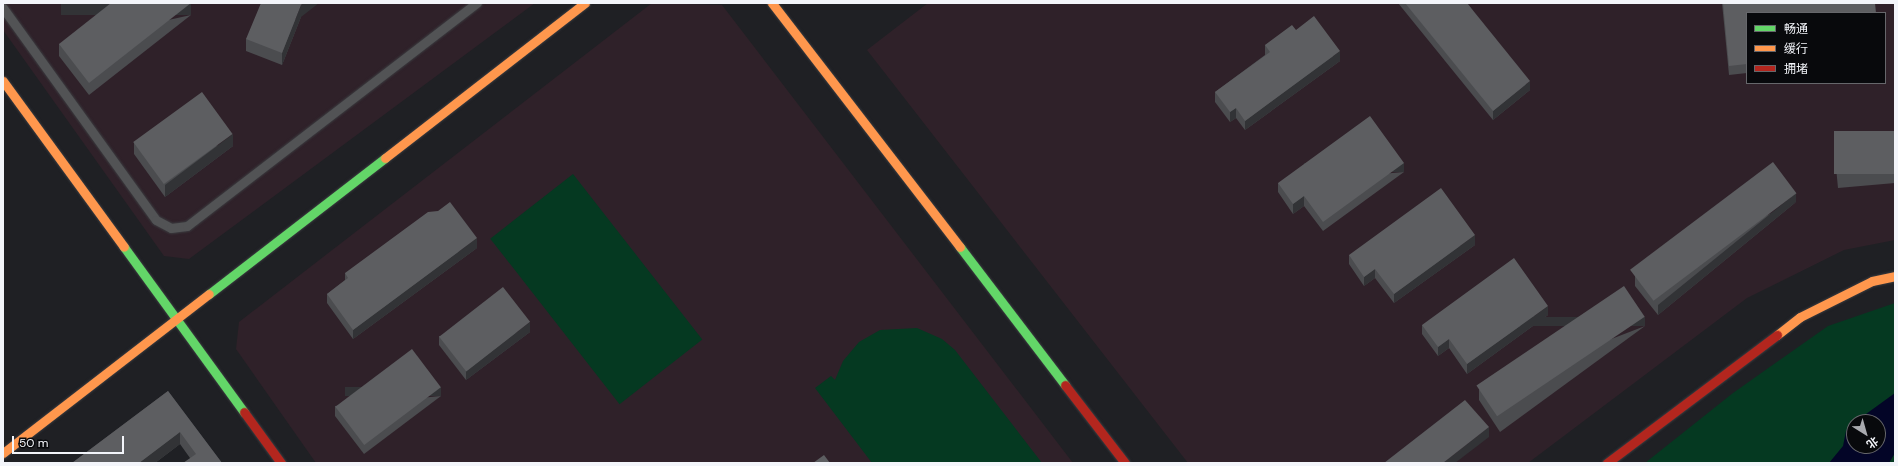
<!DOCTYPE html>
<html>
<head>
<meta charset="utf-8">
<style>
  body { margin:0 }
  #map { position:relative; width:1898px; height:466px; overflow:hidden; background:#1f2024; font-family:"DM Sans","Noto Sans SC",sans-serif }
  div>[style] { position:absolute }
  .education>* { inset:0; background:#2f2129 }
  .green>* { inset:0; background:#053921; transform-origin:0 0 }
  .water>* { inset:0; background:#030527 }
  .roads { filter:drop-shadow(0 0 1px #3b3c40) drop-shadow(0 0 1px #3b3c40) }
  .lane>* { height:9px; margin:-4.5px; padding:0 4.5px; transform-origin:4.5px; border-radius:4.5px; background:#525355 }
  .fast>* { height:9px; margin:-4.5px; padding:0 4.5px; transform-origin:4.5px; border-radius:4.5px; background:#63d668 }
  .slow>* { height:9px; margin:-4.5px; padding:0 4.5px; transform-origin:4.5px; border-radius:4.5px; background:#ff974d }
  .jam>* { height:9px; margin:-4.5px; padding:0 4.5px; transform-origin:4.5px; border-radius:4.5px; background:#b3261e }
  .wall>* { inset:0; background:#4b4c4f }
  .shaded-wall>* { inset:0; background:#323336; transform-origin:0 0 }
  .building>* { inset:0; background:#5d5e61; transform-origin:0 0 }
  span { translate:-50% -50%; white-space:nowrap; text-align:center; line-height:1.15; -webkit-text-stroke:3px #08090c; paint-order:stroke }
  .frame { position:absolute; inset:0; border:4px solid #f3f5fa; pointer-events:none }
  .legend { position:absolute; left:1746px; top:12px; width:140px; height:72px; box-sizing:border-box; background:#08090c; border:1px solid #66676b; margin:0; padding:5px 7px; list-style:none; font-size:12px; color:#f3f5fa }
  .legend li { display:flex; align-items:center; gap:8px; height:20px }
  .legend b { width:20px; border:1px solid #66676b }
  .north { position:absolute; left:1846px; top:414px; width:40px; height:40px; box-sizing:border-box; background:#08090c; border:1px solid #66676b; border-radius:50%; rotate:143deg; font-size:11px; font-weight:700; line-height:16px; text-align:center; color:#f3f5fa }
  .north::after { content:''; display:block; margin:auto; width:14px; height:18px; background:#a9aaaf; clip-path:polygon(50% 0,100% 100%,50% 72%,0 100%) }
  .scale { position:absolute; left:12px; top:436px; width:112px; height:18px; box-sizing:border-box; border:2px solid #f3f5fa; border-top:0; padding-left:5px; font-size:12px; line-height:14px; white-space:nowrap; color:#f3f5fa; -webkit-text-stroke:3px #08090c; paint-order:stroke }
</style>
</head>
<body>
<div id="map">
  <div class="education">
    <i style="clip-path:polygon(3px 3px,535px 3px,189px 259px,164px 256px,3px 30px)"></i>
    <i style="clip-path:polygon(652px 3px,722px 5px,1073px 463px,316px 463px,236px 349px,239px 322px)"></i>
    <i style="clip-path:polygon(evenodd,928px 3px,1895px 3px,1895px 240px,1844px 250px,1747px 298px,1528px 463px,1188px 463px,867px 50px,928px 3px,1747px 13px,1885px 13px,1885px 83px,1747px 83px,1747px 13px)"></i>
  </div>
  <div class="green">
    <i style="left:573px;top:174px;width:210px;height:105px;rotate:52deg"></i>
    <i style="clip-path:polygon(evenodd,1895px 303px,1895px 463px,1645px 463px,1733px 393px,1828px 326px,1895px 303px,1854px 422px,1878px 422px,1878px 446px,1854px 446px,1854px 422px)"></i>
    <i style="clip-path:polygon(917px 328px,942px 339px,955px 350px,1042px 463px,872px 463px,815px 388px,831px 376px,835px 380px,843px 361px,859px 342px,880px 330px)"></i>
  </div>
  <div class="water">
    <i style="clip-path:polygon(1895px 393px,1895px 453px,1889px 463px,1829px 463px,1843px 446px,1846px 431px,1854px 423px,1854px 446px,1878px 446px,1878px 422px,1855px 422px)"></i>
  </div>
  <div class="roads">
    <div class="lane">
      <i style="left:3px;top:8px;width:261px;rotate:54.2deg"></i>
      <i style="left:156px;top:220px;width:17px;rotate:28deg"></i>
      <i style="left:171px;top:228px;width:16px;rotate:-7deg"></i>
      <i style="left:187px;top:226px;width:366px;rotate:-37.6deg"></i>
    </div>
    <div class="fast">
      <i style="left:124px;top:247px;width:204px;rotate:54deg"></i>
      <i style="left:960px;top:247px;width:173px;rotate:52.7deg"></i>
      <i style="left:209px;top:294px;width:222px;rotate:-37.7deg"></i>
    </div>
    <div class="slow">
      <i style="left:772px;top:3px;width:308px;rotate:52.4deg"></i>
      <i style="left:3px;top:81px;width:205px;rotate:53.9deg"></i>
      <i style="left:385px;top:158px;width:253px;rotate:-37.8deg"></i>
      <i style="left:1777px;top:335px;width:29px;rotate:-38deg"></i>
      <i style="left:1800px;top:317px;width:80px;rotate:-26.6deg"></i>
      <i style="left:1872px;top:281px;width:24px;rotate:-12deg"></i>
      <i style="left:3px;top:453px;width:260px;rotate:-37.7deg"></i>
    </div>
    <div class="jam">
      <i style="left:1065px;top:385px;width:98px;rotate:52.4deg"></i>
      <i style="left:244px;top:412px;width:63px;rotate:54deg"></i>
      <i style="left:1607px;top:463px;width:213px;rotate:-37deg"></i>
    </div>
  </div>
  <div class="wall">
    <i style="clip-path:polygon(1398px 3px,1467px 3px,1530px 90px,1493px 120px)"></i>
    <i style="clip-path:polygon(1722px 3px,1875px 3px,1747px 13px,1747px 73px,1729px 75px)"></i>
    <i style="clip-path:polygon(191px 15px,89px 95px,59px 56px,59px 44px)"></i>
    <i style="clip-path:polygon(301px 17px,282px 65px,246px 51px,246px 39px)"></i>
    <i style="clip-path:polygon(1296px 30px,1340px 61px,1245px 130px,1236px 118px,1230px 122px,1215px 102px,1215px 92px,1265px 55px,1265px 45px)"></i>
    <i style="clip-path:polygon(1895px 131px,1895px 183px,1838px 188px,1834px 147px,1834px 137px)"></i>
    <i style="clip-path:polygon(134px 143px,233px 146px,165px 197px,134px 154px)"></i>
    <i style="clip-path:polygon(1404px 172px,1323px 231px,1304px 206px,1293px 214px,1278px 192px,1278px 183px)"></i>
    <i style="clip-path:polygon(1796px 202px,1658px 315px,1635px 286px,1635px 276px)"></i>
    <i style="clip-path:polygon(1475px 245px,1394px 303px,1375px 278px,1364px 286px,1349px 264px,1349px 255px)"></i>
    <i style="clip-path:polygon(477px 248px,353px 339px,327px 303px,327px 294px,345px 280px,345px 273px)"></i>
    <i style="clip-path:polygon(1548px 315px,1467px 374px,1449px 348px,1438px 356px,1422px 334px,1422px 325px)"></i>
    <i style="clip-path:polygon(1645px 326px,1500px 432px,1479px 400px,1479px 390px)"></i>
    <i style="clip-path:polygon(530px 332px,466px 380px,439px 345px,439px 336px)"></i>
    <i style="clip-path:polygon(168px 391px,222px 463px,190px 458px,180px 444px,155px 463px,72px 463px)"></i>
    <i style="clip-path:polygon(441px 396px,364px 454px,335px 416px,335px 406px)"></i>
  </div>
  <div class="shaded-wall">
    <i style="left:191px;top:3px;width:12px;height:130px;rotate:90deg"></i>
    <i style="clip-path:polygon(303px 3px,319px 3px,301px 17px,282px 65px,282px 53px,301px 5px)"></i>
    <i style="clip-path:polygon(1340px 51px,1340px 61px,1245px 130px,1245px 121px)"></i>
    <i style="clip-path:polygon(1530px 81px,1530px 90px,1493px 120px,1493px 111px)"></i>
    <i style="clip-path:polygon(1236px 108px,1236px 118px,1230px 122px,1230px 112px)"></i>
    <i style="clip-path:polygon(233px 134px,233px 146px,165px 197px,165px 185px)"></i>
    <i style="left:1404px;top:163px;width:9px;height:100px;rotate:90deg"></i>
    <i style="clip-path:polygon(1796px 193px,1796px 202px,1658px 315px,1658px 305px)"></i>
    <i style="clip-path:polygon(1304px 196px,1304px 206px,1293px 214px,1293px 204px)"></i>
    <i style="clip-path:polygon(1475px 235px,1475px 245px,1394px 303px,1394px 294px)"></i>
    <i style="clip-path:polygon(477px 238px,477px 248px,353px 339px,353px 330px)"></i>
    <i style="clip-path:polygon(1375px 269px,1375px 278px,1364px 286px,1364px 277px)"></i>
    <i style="clip-path:polygon(1548px 306px,1548px 315px,1467px 374px,1467px 364px)"></i>
    <i style="left:1645px;top:317px;width:9px;height:180px;rotate:90deg"></i>
    <i style="clip-path:polygon(530px 322px,530px 332px,466px 380px,466px 371px)"></i>
    <i style="clip-path:polygon(1449px 339px,1449px 348px,1438px 356px,1438px 347px)"></i>
    <i style="left:441px;top:387px;width:9px;height:96px;rotate:90deg"></i>
    <i style="clip-path:polygon(1489px 427px,1489px 437px,1455px 463px,1443px 463px)"></i>
    <i style="clip-path:polygon(180px 432px,180px 444px,155px 463px,139px 463px)"></i>
  </div>
  <div class="building">
    <i style="clip-path:polygon(111px 3px,191px 3px,89px 83px,59px 44px)"></i>
    <i style="clip-path:polygon(261px 3px,303px 3px,301px 5px,282px 53px,246px 39px)"></i>
    <i style="clip-path:polygon(1405px 3px,1467px 3px,1530px 81px,1493px 111px)"></i>
    <i style="clip-path:polygon(1723px 3px,1875px 3px,1876px 13px,1747px 13px,1747px 64px,1729px 66px)"></i>
    <i style="clip-path:polygon(1314px 16px,1340px 51px,1245px 121px,1236px 108px,1230px 112px,1215px 92px,1270px 52px,1265px 45px,1292px 25px,1296px 30px)"></i>
    <i style="left:202px;top:92px;width:52px;height:85px;rotate:54deg"></i>
    <i style="clip-path:polygon(1370px 116px,1404px 163px,1323px 222px,1304px 196px,1293px 204px,1278px 183px)"></i>
    <i style="left:1895px;top:131px;width:43px;height:61px;rotate:90deg"></i>
    <i style="left:1773px;top:162px;width:39px;height:179px;rotate:53deg"></i>
    <i style="clip-path:polygon(1441px 188px,1475px 235px,1394px 294px,1375px 269px,1364px 277px,1349px 255px)"></i>
    <i style="clip-path:polygon(450px 202px,477px 238px,353px 330px,327px 294px,348px 278px,345px 273px,428px 212px,438px 211px)"></i>
    <i style="clip-path:polygon(1514px 258px,1548px 306px,1467px 364px,1449px 339px,1438px 347px,1422px 325px)"></i>
    <i style="left:1624px;top:286px;width:37px;height:178px;rotate:56deg"></i>
    <i style="left:503px;top:287px;width:44px;height:81px;rotate:52deg"></i>
    <i style="left:412px;top:349px;width:48px;height:96px;rotate:53deg"></i>
    <i style="clip-path:polygon(168px 391px,222px 463px,183px 463px,196px 454px,180px 432px,139px 463px,72px 463px)"></i>
    <i style="clip-path:polygon(1465px 400px,1489px 427px,1443px 463px,1384px 463px)"></i>
    <i style="clip-path:polygon(824px 455px,830px 463px,813px 463px)"></i>
  </div>
  <div class="frame"></div>
  <ul class="legend">
  <li><b style="height:5px;background:#63d668"></b>畅通</li>
  <li><b style="height:5px;background:#ff974d"></b>缓行</li>
  <li><b style="height:5px;background:#b3261e"></b>拥堵</li>
  </ul>
  <div class="north">北</div>
  <div class="scale">50 m</div>
</div>
</body>
</html>
